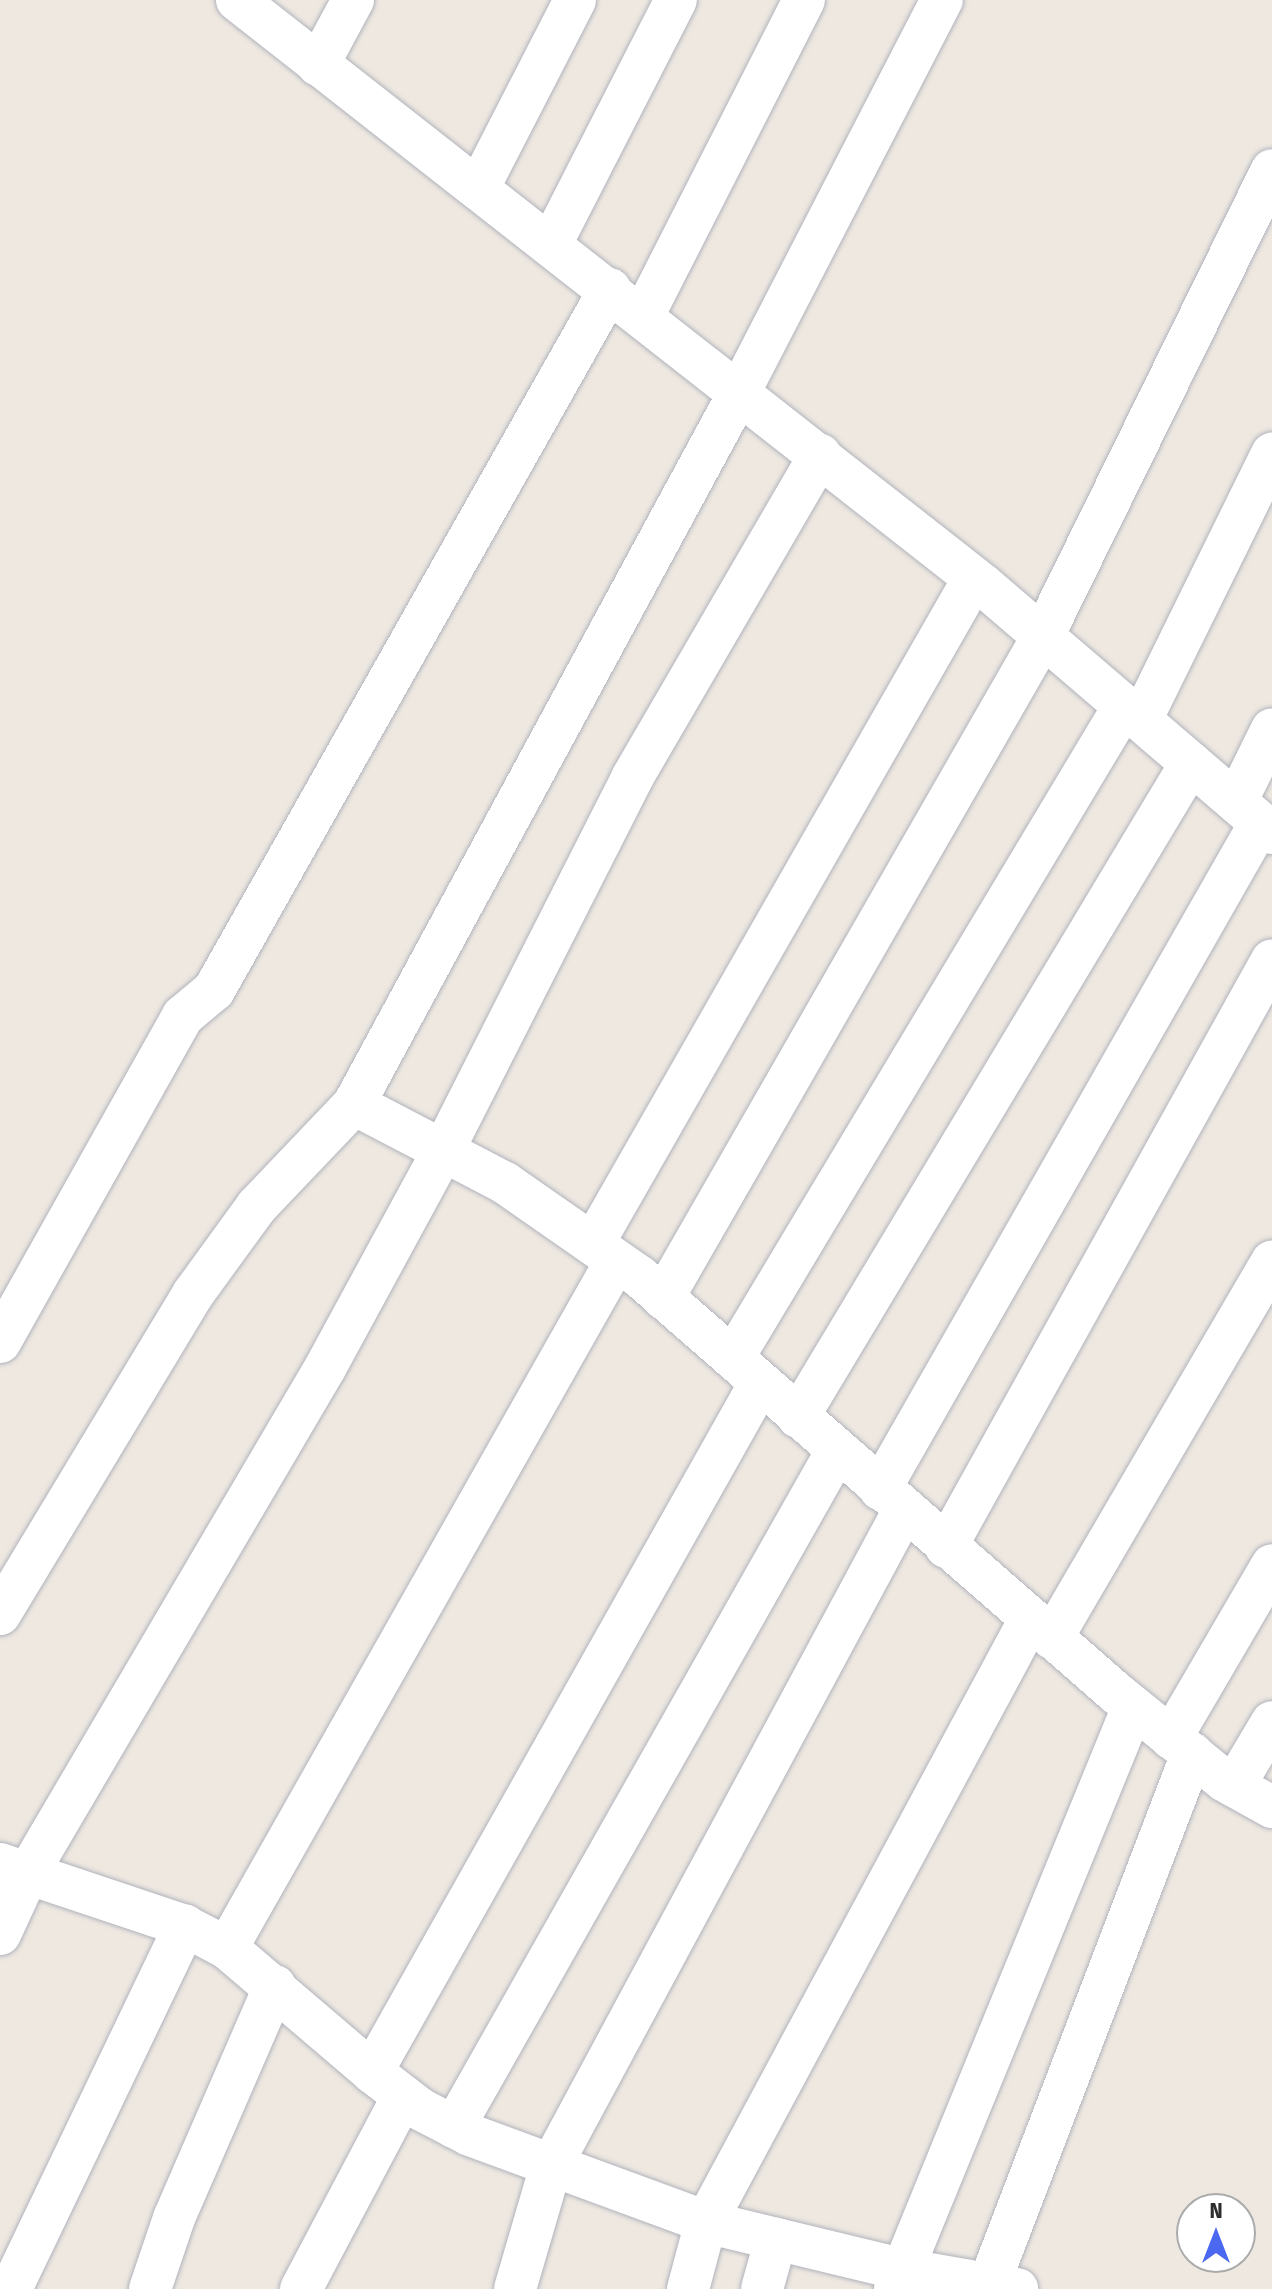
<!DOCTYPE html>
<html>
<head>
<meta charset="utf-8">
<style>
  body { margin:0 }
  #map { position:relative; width:1272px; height:2289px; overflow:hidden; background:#eee8e1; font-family:"Fira Sans Condensed",sans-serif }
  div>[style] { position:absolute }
  .roads { filter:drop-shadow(0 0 2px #b1b3bc) drop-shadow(0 0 2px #b1b3bc) }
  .minor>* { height:42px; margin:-21px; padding:0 21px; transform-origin:21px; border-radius:21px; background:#fff }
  span { translate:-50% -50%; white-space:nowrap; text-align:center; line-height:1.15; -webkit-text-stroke:7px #fff; paint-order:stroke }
  .north { position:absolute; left:1176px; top:2193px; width:80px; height:80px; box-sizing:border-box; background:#fff; border:2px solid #ababab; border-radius:50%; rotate:0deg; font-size:22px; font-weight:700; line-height:32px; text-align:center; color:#2d2d2d }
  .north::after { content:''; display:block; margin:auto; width:28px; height:36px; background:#4b69f0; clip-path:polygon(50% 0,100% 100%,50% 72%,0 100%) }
</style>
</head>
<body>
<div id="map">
  <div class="roads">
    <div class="minor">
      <i style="left:237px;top:0;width:948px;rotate:38.1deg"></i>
      <i style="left:983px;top:585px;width:381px;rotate:40.6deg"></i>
      <i style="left:318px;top:65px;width:74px;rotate:-61.7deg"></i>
      <i style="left:478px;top:189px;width:212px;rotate:-62.8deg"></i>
      <i style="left:551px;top:244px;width:274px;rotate:-62.9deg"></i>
      <i style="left:644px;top:314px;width:352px;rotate:-63deg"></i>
      <i style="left:1141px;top:720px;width:297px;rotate:-63.8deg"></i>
      <i style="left:1236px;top:802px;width:81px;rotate:-63.7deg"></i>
      <i style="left:354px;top:1104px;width:170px;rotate:27.6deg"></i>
      <i style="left:505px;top:1183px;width:165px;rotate:34.8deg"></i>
      <i style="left:640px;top:1277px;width:631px;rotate:41.14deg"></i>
      <i style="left:1115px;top:1692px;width:141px;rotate:39deg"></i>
      <i style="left:1225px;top:1781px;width:54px;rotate:29deg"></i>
      <i style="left:593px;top:1244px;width:767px;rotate:-60.23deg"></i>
      <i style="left:663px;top:1298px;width:763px;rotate:-60.14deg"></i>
      <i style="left:1043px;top:636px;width:519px;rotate:-63.83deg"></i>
      <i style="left:0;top:1342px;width:374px;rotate:-60.7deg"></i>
      <i style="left:183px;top:1016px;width:40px;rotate:-40deg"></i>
      <i style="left:214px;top:990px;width:805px;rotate:-60.54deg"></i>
      <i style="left:733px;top:1358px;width:760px;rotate:-59.05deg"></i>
      <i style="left:798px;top:1417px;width:763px;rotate:-59deg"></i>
      <i style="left:880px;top:1489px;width:767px;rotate:-60.29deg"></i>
      <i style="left:946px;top:1547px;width:671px;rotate:-60.95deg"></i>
      <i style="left:0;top:1614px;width:374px;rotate:-58.9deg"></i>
      <i style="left:193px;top:1294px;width:109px;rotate:-54deg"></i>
      <i style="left:257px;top:1206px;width:141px;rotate:-46.4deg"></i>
      <i style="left:354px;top:1104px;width:811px;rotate:-61.57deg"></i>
      <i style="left:740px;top:391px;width:440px;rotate:-62.7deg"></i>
      <i style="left:1052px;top:1638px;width:436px;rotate:-59.7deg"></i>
      <i style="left:1171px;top:1738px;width:200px;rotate:-59.7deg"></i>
      <i style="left:1234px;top:1786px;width:74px;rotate:-59.3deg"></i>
      <i style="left:0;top:1864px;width:195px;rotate:18.5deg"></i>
      <i style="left:185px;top:1926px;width:47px;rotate:27.6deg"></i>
      <i style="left:227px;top:1948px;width:191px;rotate:40.5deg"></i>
      <i style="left:372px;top:2072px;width:61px;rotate:37.6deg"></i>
      <i style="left:420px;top:2109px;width:56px;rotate:27.5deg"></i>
      <i style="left:470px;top:2135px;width:252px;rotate:20.2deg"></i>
      <i style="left:706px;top:2222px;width:201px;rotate:13.6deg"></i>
      <i style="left:901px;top:2269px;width:118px;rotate:9.8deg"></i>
      <i style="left:0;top:1934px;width:67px;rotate:-65.3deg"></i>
      <i style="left:28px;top:1873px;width:586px;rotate:-59.54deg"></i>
      <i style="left:325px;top:1368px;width:247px;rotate:-61.5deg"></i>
      <i style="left:443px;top:1151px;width:418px;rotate:-63.1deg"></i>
      <i style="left:632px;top:778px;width:374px;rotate:-59.8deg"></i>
      <i style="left:227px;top:1948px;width:789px;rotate:-60.48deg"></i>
      <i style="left:372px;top:2072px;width:791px;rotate:-60.61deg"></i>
      <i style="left:454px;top:2127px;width:777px;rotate:-60.47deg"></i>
      <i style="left:989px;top:2284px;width:568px;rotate:-69.04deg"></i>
      <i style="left:11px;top:2289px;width:403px;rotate:-64.4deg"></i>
      <i style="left:150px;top:2289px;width:75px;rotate:-71.3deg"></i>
      <i style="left:174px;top:2218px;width:253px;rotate:-66.5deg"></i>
      <i style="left:301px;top:2289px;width:218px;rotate:-62.1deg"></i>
      <i style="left:515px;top:2289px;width:128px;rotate:-73.7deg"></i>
      <i style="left:551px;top:2166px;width:745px;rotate:-61.71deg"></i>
      <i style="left:688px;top:2289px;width:69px;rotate:-75deg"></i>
      <i style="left:706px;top:2222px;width:685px;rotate:-61.75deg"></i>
      <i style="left:762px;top:2289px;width:52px;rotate:-74.4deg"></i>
      <i style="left:895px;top:2289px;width:629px;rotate:-67.76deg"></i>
    </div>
  </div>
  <div class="north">N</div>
</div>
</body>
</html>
